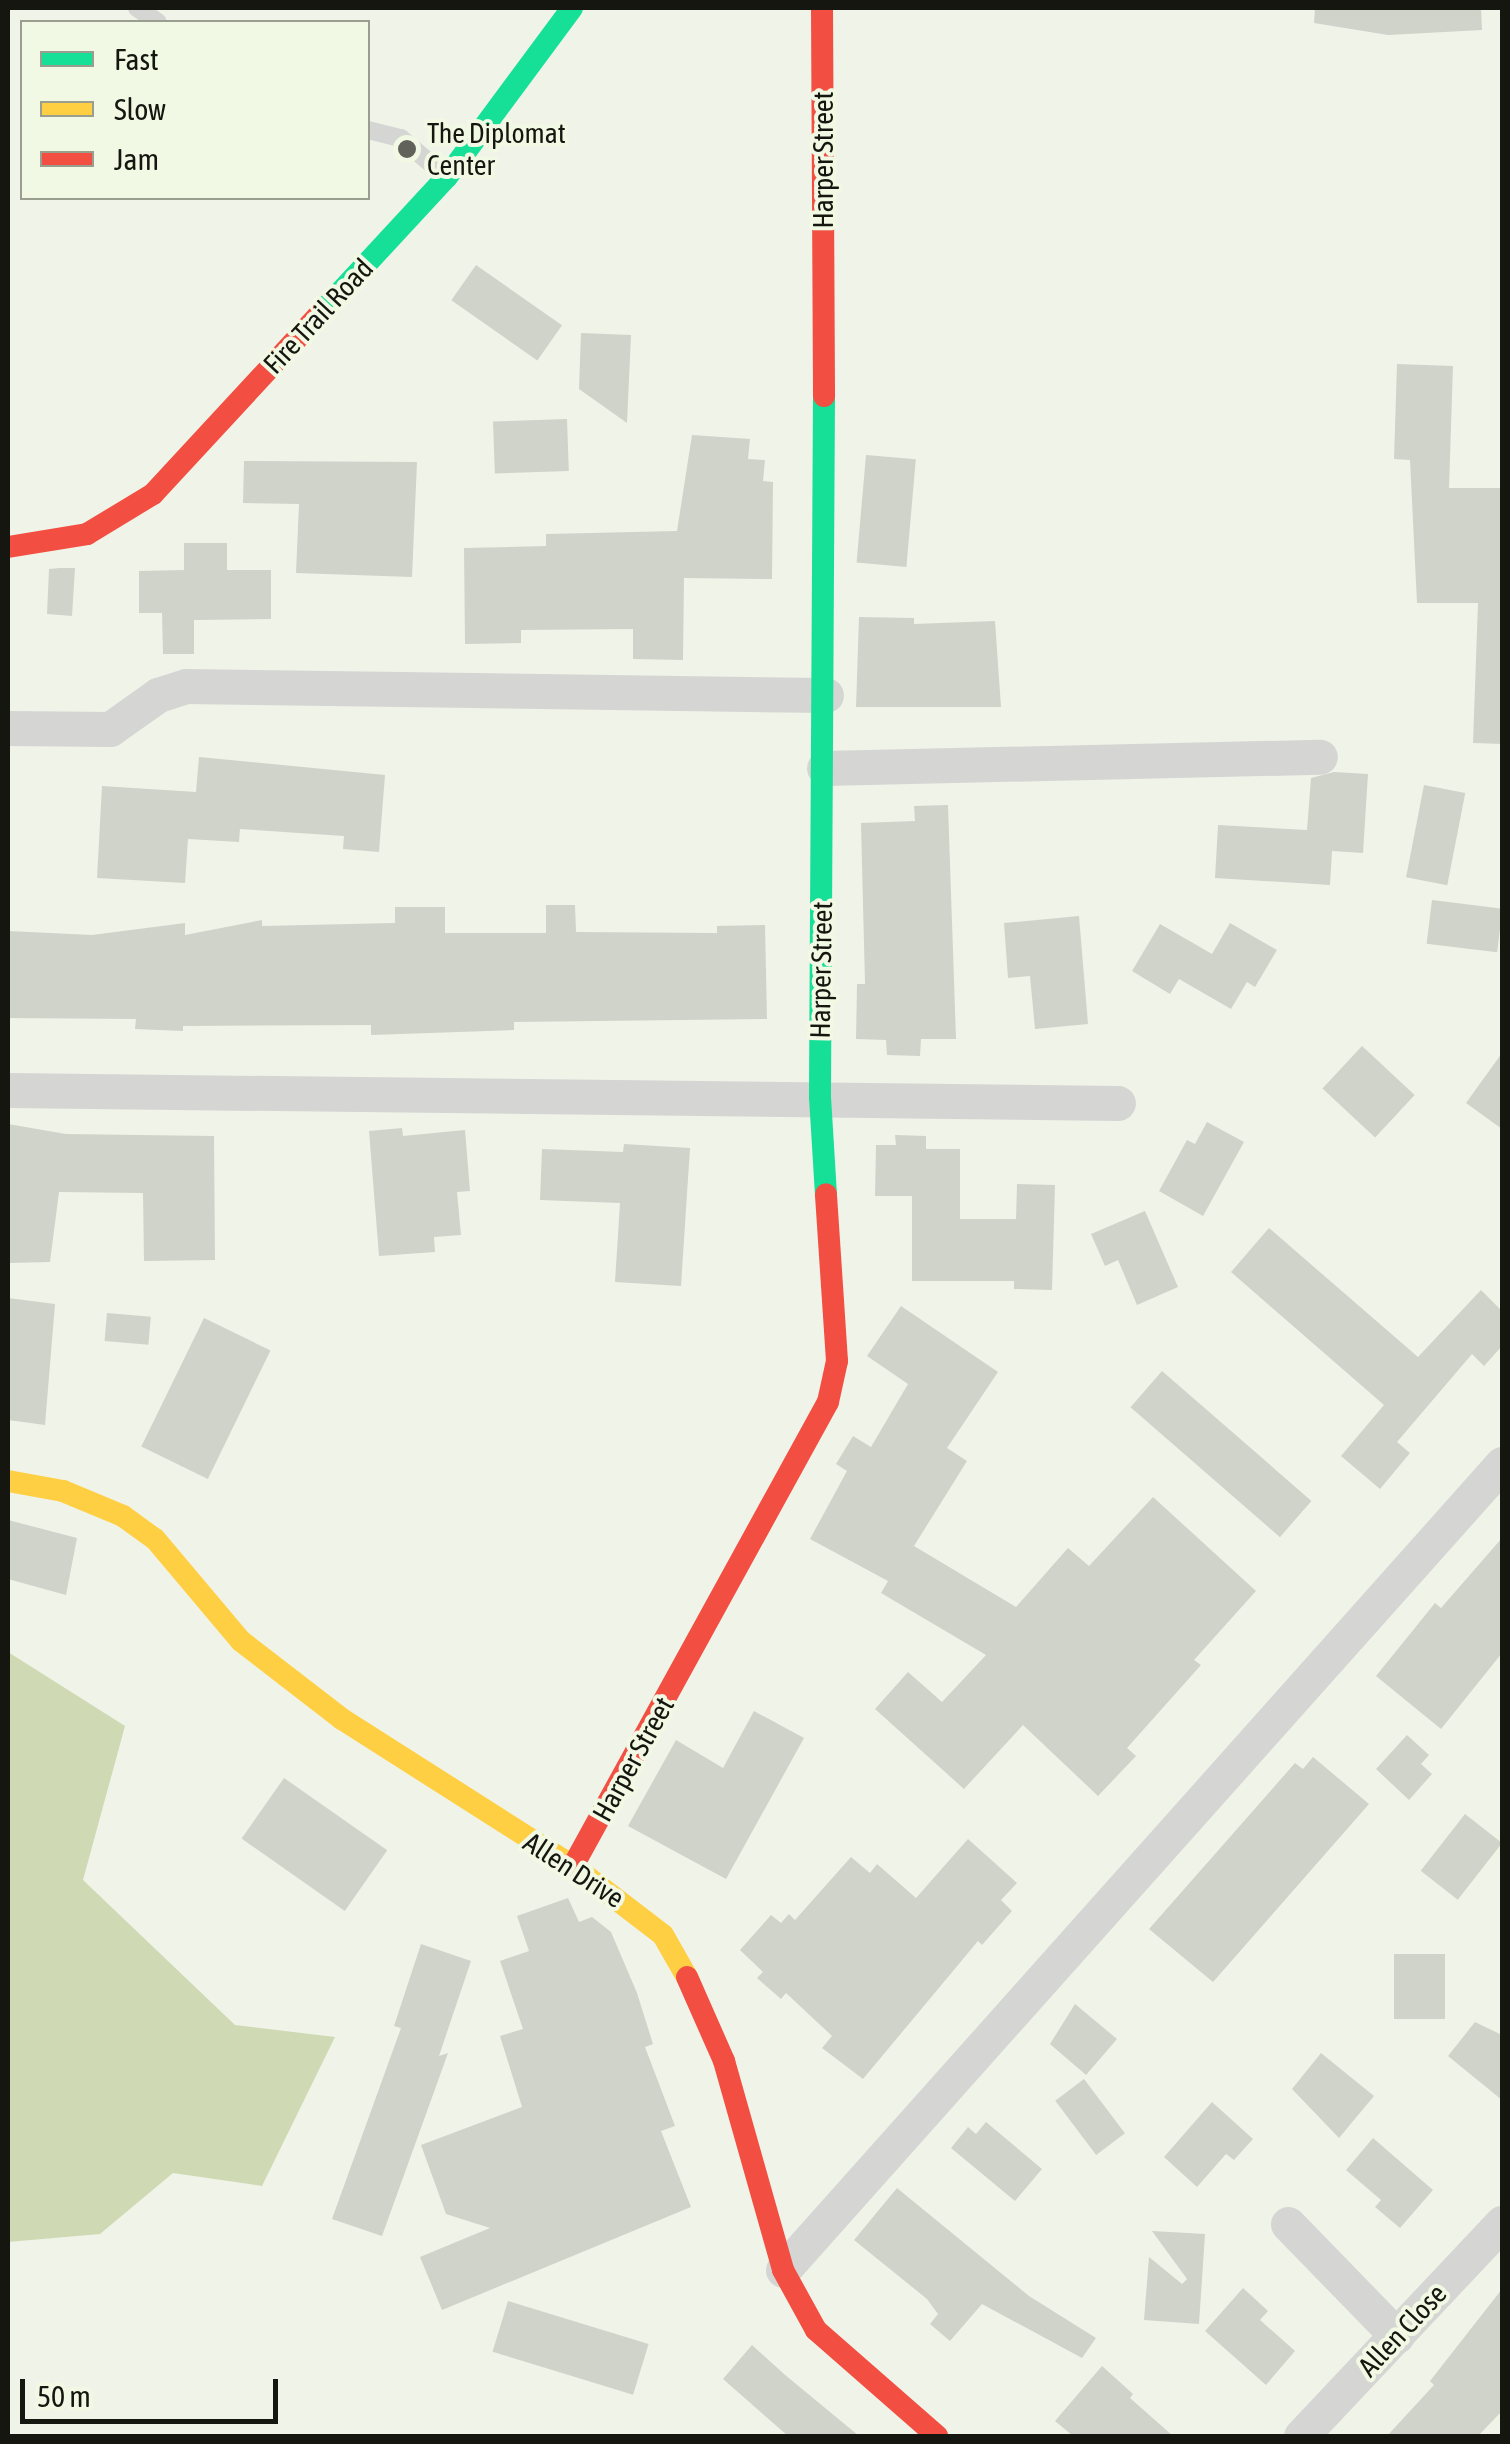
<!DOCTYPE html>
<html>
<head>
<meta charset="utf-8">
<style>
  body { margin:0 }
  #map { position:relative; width:1510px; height:2444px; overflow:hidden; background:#f0f3e8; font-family:"Asap Condensed",sans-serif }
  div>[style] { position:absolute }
  .forest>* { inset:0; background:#cfd9b4 }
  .building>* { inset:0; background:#d0d3ca; transform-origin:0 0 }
  .lane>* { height:18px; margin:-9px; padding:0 9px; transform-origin:9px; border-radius:9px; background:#d5d5d3 }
  .street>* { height:35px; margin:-17.5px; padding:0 17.5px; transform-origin:17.5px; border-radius:17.5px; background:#d5d5d3 }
  .fast>* { height:22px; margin:-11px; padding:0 11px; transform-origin:11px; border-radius:11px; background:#16e098 }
  .slow>* { height:22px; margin:-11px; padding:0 11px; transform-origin:11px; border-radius:11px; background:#ffcf43 }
  .jam>* { height:22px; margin:-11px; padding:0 11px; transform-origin:11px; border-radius:11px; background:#f24e42 }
  .dots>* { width:28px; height:28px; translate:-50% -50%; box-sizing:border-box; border:5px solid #f1f8e3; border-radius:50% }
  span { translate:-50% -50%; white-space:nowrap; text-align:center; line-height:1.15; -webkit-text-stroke:8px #f1f8e3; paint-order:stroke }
  .poi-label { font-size:28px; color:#14160f }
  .left { translate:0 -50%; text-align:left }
  .street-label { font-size:28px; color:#14160f }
  .frame { position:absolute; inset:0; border:10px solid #14160f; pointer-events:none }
  .legend { position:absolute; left:20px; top:20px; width:350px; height:180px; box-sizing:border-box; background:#f1f8e3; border:2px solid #999e8e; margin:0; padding:12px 18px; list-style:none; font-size:30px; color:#14160f }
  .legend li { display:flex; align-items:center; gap:20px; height:50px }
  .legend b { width:50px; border:2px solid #999e8e }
  .scale { position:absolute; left:20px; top:2379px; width:258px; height:45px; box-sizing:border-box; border:5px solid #14160f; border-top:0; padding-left:12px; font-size:30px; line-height:35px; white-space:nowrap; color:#14160f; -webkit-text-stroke:8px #f1f8e3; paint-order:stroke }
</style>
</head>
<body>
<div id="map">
  <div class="forest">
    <i style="clip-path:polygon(8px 1652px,125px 1726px,83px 1880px,235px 2025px,335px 2037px,262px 2186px,173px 2173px,100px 2234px,8px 2242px)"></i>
  </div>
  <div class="building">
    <i style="clip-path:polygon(1315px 8px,1481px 8px,1482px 30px,1388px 35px,1314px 23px)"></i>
    <i style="left:476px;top:265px;width:105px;height:43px;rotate:35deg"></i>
    <i style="clip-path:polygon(581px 333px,631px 335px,627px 423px,579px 389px)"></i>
    <i style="clip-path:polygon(1397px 364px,1453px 366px,1449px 488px,1502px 488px,1502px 744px,1473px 743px,1478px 603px,1417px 603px,1410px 460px,1394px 459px)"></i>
    <i style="left:567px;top:419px;width:52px;height:74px;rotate:88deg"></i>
    <i style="clip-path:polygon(692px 435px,750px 439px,748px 459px,765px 460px,763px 481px,773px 482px,772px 579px,684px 578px,683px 660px,633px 659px,633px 629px,521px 630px,521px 643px,465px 644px,464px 548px,546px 546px,546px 534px,677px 531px)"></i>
    <i style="left:866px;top:455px;width:50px;height:108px;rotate:5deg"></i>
    <i style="clip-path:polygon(244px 461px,417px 462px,412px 577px,296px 573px,299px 504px,243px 503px)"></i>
    <i style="clip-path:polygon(184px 543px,227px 543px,227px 570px,271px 570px,271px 619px,194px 620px,194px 654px,163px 654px,162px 613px,139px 613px,139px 571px,184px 570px)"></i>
    <i style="clip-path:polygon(60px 568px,75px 568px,72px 616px,47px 614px,49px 569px)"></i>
    <i style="clip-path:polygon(859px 617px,914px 618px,914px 624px,995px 621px,1001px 707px,856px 707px)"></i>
    <i style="clip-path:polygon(199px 757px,385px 775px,379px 852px,343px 849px,344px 836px,240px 829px,239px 842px,188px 839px,185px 883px,97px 878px,102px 786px,196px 792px)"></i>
    <i style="clip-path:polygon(1334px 772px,1368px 774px,1363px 853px,1332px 851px,1330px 885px,1215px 878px,1218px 825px,1307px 830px,1311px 778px)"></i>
    <i style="left:1424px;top:785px;width:42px;height:94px;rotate:11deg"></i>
    <i style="clip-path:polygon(948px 805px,956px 1039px,921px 1039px,920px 1056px,887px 1055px,886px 1040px,856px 1039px,857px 984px,865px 984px,861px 823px,915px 821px,914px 806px)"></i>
    <i style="left:1432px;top:900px;width:71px;height:44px;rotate:7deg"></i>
    <i style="clip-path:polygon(546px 905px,575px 905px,576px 932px,717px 933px,717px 926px,765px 925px,767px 1019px,514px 1022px,514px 1030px,371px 1035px,371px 1025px,183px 1026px,183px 1031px,135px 1029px,136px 1019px,8px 1018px,8px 931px,92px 935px,185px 923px,185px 935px,262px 920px,262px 926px,395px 923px,395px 907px,445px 907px,445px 933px,546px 933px)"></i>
    <i style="clip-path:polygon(1079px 916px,1088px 1024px,1035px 1029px,1030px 976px,1008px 978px,1004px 923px)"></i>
    <i style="clip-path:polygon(1230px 923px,1277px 950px,1255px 987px,1247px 982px,1231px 1009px,1179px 979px,1170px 994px,1132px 971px,1160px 924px,1212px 954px)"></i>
    <i style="left:1362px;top:1046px;width:72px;height:58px;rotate:43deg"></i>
    <i style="clip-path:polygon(1502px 1053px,1502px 1129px,1466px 1103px)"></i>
    <i style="clip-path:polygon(1207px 1122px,1244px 1142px,1203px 1216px,1159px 1191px,1187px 1140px,1195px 1144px)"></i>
    <i style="clip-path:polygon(8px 1124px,66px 1134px,214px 1136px,215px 1260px,144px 1261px,143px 1193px,59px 1192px,50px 1262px,8px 1263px)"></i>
    <i style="clip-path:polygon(402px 1128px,403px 1136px,465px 1130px,470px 1191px,457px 1192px,461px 1235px,434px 1237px,435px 1252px,379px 1256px,369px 1131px)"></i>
    <i style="clip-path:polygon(895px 1135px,926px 1136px,926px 1149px,960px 1149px,960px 1219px,1016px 1219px,1017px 1184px,1055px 1185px,1052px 1290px,1014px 1289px,1014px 1281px,912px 1281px,912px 1196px,875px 1196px,876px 1145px,896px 1145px)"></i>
    <i style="clip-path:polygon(624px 1144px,690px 1148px,681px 1286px,615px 1282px,620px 1203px,540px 1200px,542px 1149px,623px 1152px)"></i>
    <i style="clip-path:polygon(1145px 1211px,1178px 1287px,1137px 1305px,1118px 1260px,1105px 1266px,1091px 1234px)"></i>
    <i style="clip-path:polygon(1269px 1228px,1418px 1357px,1481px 1290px,1502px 1311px,1502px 1346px,1484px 1366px,1472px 1354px,1397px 1442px,1410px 1453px,1380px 1489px,1341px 1456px,1384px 1405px,1231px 1272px)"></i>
    <i style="clip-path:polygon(8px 1298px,55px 1304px,45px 1425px,8px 1420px)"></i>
    <i style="clip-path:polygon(901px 1306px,998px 1372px,947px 1448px,967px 1461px,914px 1546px,1016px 1607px,1068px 1548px,1089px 1566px,1153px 1497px,1256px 1591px,1194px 1660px,1201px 1665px,1127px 1748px,1136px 1756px,1098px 1796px,1023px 1725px,964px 1789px,875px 1709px,908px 1672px,942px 1702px,986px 1655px,881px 1593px,888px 1581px,810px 1539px,847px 1471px,836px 1464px,853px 1436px,871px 1447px,908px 1384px,867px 1356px)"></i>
    <i style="left:107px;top:1313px;width:44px;height:28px;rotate:5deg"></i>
    <i style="left:204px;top:1318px;width:74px;height:143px;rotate:26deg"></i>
    <i style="left:1162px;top:1371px;width:198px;height:48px;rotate:41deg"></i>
    <i style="clip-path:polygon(8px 1520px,77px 1538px,66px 1595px,8px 1579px)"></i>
    <i style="clip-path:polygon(1502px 1538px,1502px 1653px,1441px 1729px,1376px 1676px,1435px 1603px,1441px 1608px)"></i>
    <i style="clip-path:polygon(754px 1711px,804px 1738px,726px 1879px,628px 1826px,676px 1740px,723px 1768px)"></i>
    <i style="clip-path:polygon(1407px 1735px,1429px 1755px,1421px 1764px,1432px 1774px,1409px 1800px,1376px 1769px)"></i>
    <i style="clip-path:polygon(1313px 1757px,1369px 1804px,1213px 1982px,1149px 1929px,1295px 1763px,1303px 1769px)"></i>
    <i style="left:284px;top:1778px;width:126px;height:74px;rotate:35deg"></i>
    <i style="left:1465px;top:1814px;width:47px;height:72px;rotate:38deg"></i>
    <i style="clip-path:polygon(968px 1839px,1017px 1883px,1001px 1900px,1012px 1911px,982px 1945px,978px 1941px,863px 2079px,822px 2048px,832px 2036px,786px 1993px,781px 1999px,757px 1978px,763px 1972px,740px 1950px,771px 1915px,781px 1923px,789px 1914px,795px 1920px,851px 1857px,870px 1873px,877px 1864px,916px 1898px)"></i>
    <i style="clip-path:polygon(568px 1898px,579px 1922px,592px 1917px,611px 1932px,637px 1993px,653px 2044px,645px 2047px,675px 2126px,661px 2131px,691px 2207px,442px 2310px,420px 2257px,490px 2228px,446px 2214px,421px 2145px,522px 2107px,500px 2036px,523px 2029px,500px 1961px,529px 1951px,517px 1916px)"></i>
    <i style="clip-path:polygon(421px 1944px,471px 1961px,439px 2056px,448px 2053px,382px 2236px,332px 2219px,401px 2028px,394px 2026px)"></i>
    <i style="left:1394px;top:1954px;width:51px;height:65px"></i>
    <i style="clip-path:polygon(1075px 2004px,1117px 2039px,1086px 2075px,1050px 2044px)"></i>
    <i style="clip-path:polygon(1475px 2022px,1502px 2035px,1502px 2100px,1448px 2056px)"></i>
    <i style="clip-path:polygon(1321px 2053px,1374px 2096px,1339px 2138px,1292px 2089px)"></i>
    <i style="left:1084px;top:2079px;width:68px;height:36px;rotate:53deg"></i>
    <i style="clip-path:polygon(1212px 2102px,1253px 2139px,1234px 2160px,1226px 2154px,1197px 2187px,1164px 2157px)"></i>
    <i style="clip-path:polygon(986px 2122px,1042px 2169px,1015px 2201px,951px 2148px,968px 2127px,976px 2134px)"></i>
    <i style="clip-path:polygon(1373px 2138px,1433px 2190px,1400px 2228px,1375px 2207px,1381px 2200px,1346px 2170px)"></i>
    <i style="clip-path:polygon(897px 2188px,1029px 2296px,1096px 2338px,1082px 2358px,982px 2304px,950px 2341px,930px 2324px,938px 2314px,927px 2299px,854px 2240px)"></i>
    <i style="clip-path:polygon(1152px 2231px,1205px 2234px,1199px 2324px,1144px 2320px,1149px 2257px,1182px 2284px,1187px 2279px)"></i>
    <i style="clip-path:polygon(1243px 2288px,1268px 2311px,1260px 2320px,1295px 2351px,1266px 2385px,1205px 2331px)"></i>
    <i style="clip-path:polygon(1502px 2289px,1502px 2411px,1478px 2436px,1387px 2436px,1434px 2385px,1430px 2381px)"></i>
    <i style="left:508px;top:2301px;width:147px;height:53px;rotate:17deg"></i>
    <i style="clip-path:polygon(752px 2345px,784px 2374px,859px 2436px,788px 2436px,723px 2379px)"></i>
    <i style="clip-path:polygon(1102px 2366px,1133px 2394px,1130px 2398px,1173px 2436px,1073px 2436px,1055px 2421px)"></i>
  </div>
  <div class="lane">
    <i style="left:137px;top:8px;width:25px;rotate:34deg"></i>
    <i style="left:368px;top:130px;width:34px;rotate:14deg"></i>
    <i style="left:401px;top:138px;width:60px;rotate:40.9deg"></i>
  </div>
  <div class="street">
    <i style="left:8px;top:728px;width:102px;rotate:0.6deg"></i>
    <i style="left:110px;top:729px;width:59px;rotate:-35.3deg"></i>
    <i style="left:158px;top:695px;width:29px;rotate:-18deg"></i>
    <i style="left:186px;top:686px;width:640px;rotate:0.81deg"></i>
    <i style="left:824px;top:768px;width:496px;rotate:-1.3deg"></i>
    <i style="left:8px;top:1090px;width:1110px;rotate:0.67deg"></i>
    <i style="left:1288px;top:2224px;width:156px;rotate:45.8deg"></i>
    <i style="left:783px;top:2270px;width:1080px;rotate:-48.27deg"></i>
    <i style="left:1301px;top:2436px;width:293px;rotate:-46.7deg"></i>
  </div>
  <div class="fast">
    <i style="left:319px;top:315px;width:188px;rotate:-47.2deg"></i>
    <i style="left:447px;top:177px;width:210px;rotate:-53.5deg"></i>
    <i style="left:824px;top:396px;width:701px;rotate:90.33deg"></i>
    <i style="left:820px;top:1097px;width:97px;rotate:86.5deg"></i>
  </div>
  <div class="slow">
    <i style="left:8px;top:1481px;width:56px;rotate:10.3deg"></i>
    <i style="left:63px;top:1491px;width:65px;rotate:22.6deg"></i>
    <i style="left:123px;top:1516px;width:39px;rotate:36deg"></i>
    <i style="left:155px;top:1539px;width:133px;rotate:49.9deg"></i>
    <i style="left:241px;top:1641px;width:128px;rotate:37.7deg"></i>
    <i style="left:342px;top:1719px;width:274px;rotate:32.5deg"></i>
    <i style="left:573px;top:1866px;width:113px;rotate:37.5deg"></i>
    <i style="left:663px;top:1935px;width:48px;rotate:60.3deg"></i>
  </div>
  <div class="jam">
    <i style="left:822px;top:8px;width:388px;rotate:89.7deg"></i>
    <i style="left:8px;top:547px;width:80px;rotate:-9.3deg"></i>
    <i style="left:87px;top:534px;width:77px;rotate:-31.2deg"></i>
    <i style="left:153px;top:494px;width:244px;rotate:-47.2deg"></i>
    <i style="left:573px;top:1866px;width:529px;rotate:-61.21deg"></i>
    <i style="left:828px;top:1402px;width:42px;rotate:-77.6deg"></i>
    <i style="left:837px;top:1361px;width:167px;rotate:-93.8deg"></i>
    <i style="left:687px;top:1977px;width:92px;rotate:66.2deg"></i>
    <i style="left:724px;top:2061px;width:217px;rotate:74.2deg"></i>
    <i style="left:783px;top:2270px;width:68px;rotate:61.2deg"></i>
    <i style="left:816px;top:2330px;width:161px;rotate:41.2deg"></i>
  </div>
  <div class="dots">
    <i style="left:407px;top:149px;background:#61635b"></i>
  </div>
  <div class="poi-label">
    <span class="left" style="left:427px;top:149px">The Diplomat<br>Center</span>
  </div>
  <div class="street-label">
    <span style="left:823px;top:160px;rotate:-90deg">Harper Street</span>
    <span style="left:318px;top:316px;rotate:-47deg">Fire Trail Road</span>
    <span style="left:821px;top:970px;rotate:-89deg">Harper Street</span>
    <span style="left:633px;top:1759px;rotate:-61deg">Harper Street</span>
    <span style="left:574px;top:1870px;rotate:33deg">Allen Drive</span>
    <span style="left:1402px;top:2330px;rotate:-47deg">Allen Close</span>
  </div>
  <div class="frame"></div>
  <ul class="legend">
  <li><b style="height:12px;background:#16e098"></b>Fast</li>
  <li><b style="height:12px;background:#ffcf43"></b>Slow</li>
  <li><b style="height:12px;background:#f24e42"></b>Jam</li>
  </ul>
  <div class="scale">50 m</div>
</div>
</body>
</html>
